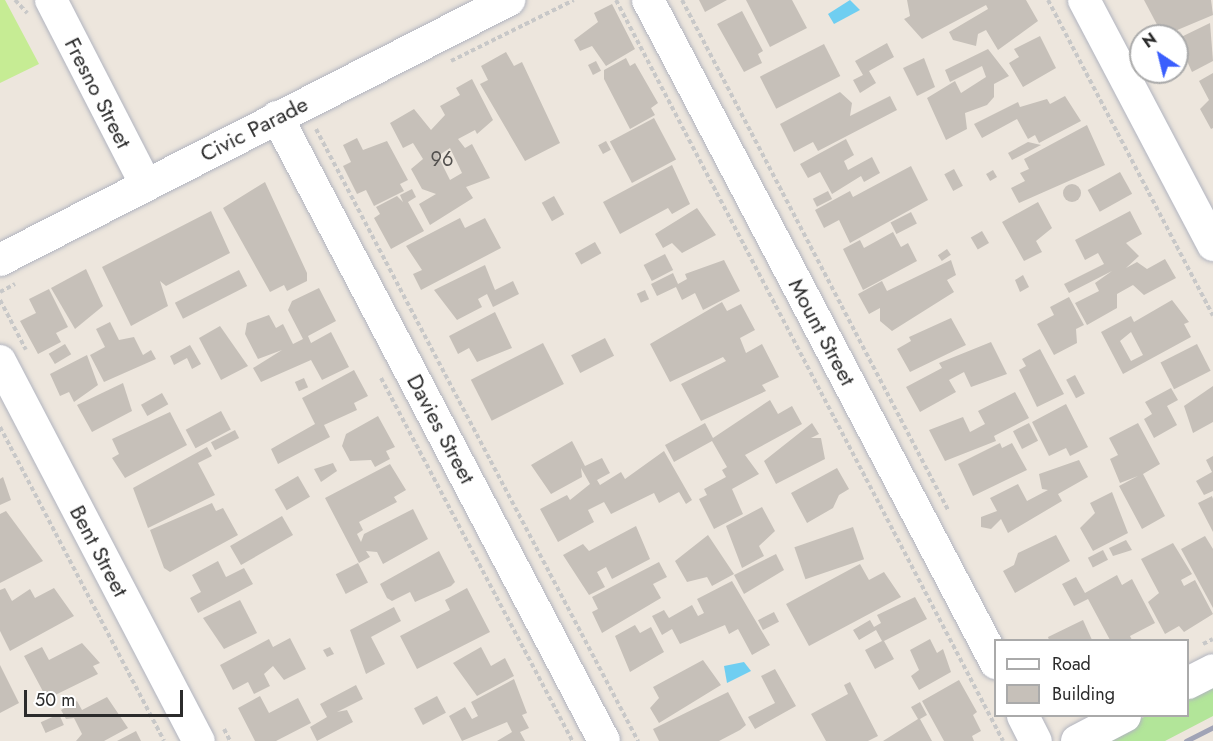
<!DOCTYPE html>
<html>
<head>
<meta charset="utf-8">
<style>
  body { margin:0 }
  #map { position:relative; width:1213px; height:741px; overflow:hidden; background:#ede6dd; font-family:Jost,sans-serif }
  div>[style] { position:absolute }
  .green>* { inset:0; background:#b2e599 }
  .pitch>* { inset:0; background:#c6ec94 }
  .water>* { inset:0; background:#6fcef1 }
  .building>* { inset:0; background:#c6c0b9; transform-origin:0 0 }
  .round { border-radius:50% }
  .path>* { height:4px; margin-top:-2px; transform-origin:0; background:repeating-linear-gradient(90deg,#c8c8c8 0 4.5px,transparent 0 7.5px) }
  .roads { filter:drop-shadow(0 0 2px #b1b4bf) drop-shadow(0 0 2px #b1b4bf) }
  .minor>* { height:32px; margin:-16px; padding:0 16px; transform-origin:16px; border-radius:16px; background:#fff }
  .rail>* { height:4.5px; margin:-2.25px; padding:0 2.25px; transform-origin:2.25px; border-radius:2.25px; background:#a0a3b6 }
  span { translate:-50% -50%; white-space:nowrap; text-align:center; line-height:1.15; -webkit-text-stroke:4.5px #fff; paint-order:stroke }
  .number-label { font-size:20px; color:#52504e }
  .number-label span { -webkit-text-stroke-width:0 }
  .street-label { font-size:22px; color:#2b2b2b }
  .legend { position:absolute; left:994px; top:639px; width:195px; height:78px; box-sizing:border-box; background:#fff; border:2px solid #aaa; margin:0; padding:8px 10px; list-style:none; font-size:18px; color:#2b2b2b }
  .legend li { display:flex; align-items:center; gap:12px; height:30px }
  .legend b { width:30px; border:2px solid #aaa }
  .north { position:absolute; left:1129px; top:24px; width:60px; height:60px; box-sizing:border-box; background:#fff; border:2px solid #aaa; border-radius:50%; rotate:325deg; font-size:16px; font-weight:700; line-height:24px; text-align:center; color:#2b2b2b }
  .north::after { content:''; display:block; margin:auto; width:21px; height:27px; background:#3a5efd; clip-path:polygon(50% 0,100% 100%,50% 72%,0 100%) }
  .scale { position:absolute; left:24px; top:690px; width:159px; height:27px; box-sizing:border-box; border:3px solid #2b2b2b; border-top:0; padding-left:8px; font-size:18px; line-height:21px; white-space:nowrap; color:#2b2b2b; -webkit-text-stroke:4px #fff; paint-order:stroke }
</style>
</head>
<body>
<div id="map">
  <div class="green">
    <i style="clip-path:polygon(1213px 681px,1213px 716px,1165px 741px,1098px 741px,1146px 716px,1188px 716px,1188px 694px)"></i>
  </div>
  <div class="pitch">
    <i style="clip-path:polygon(0 0,5px 0,39px 64px,0 83px)"></i>
  </div>
  <div class="water">
    <i style="clip-path:polygon(850px 0,860px 10px,834px 24px,828px 14px)"></i>
    <i style="clip-path:polygon(744px 662px,751px 671px,727px 683px,724px 666px)"></i>
  </div>
  <div class="building">
    <i style="clip-path:polygon(699px 0,727px 0,705px 12px)"></i>
    <i style="clip-path:polygon(746px 0,792px 0,807px 28px,770px 47px)"></i>
    <i style="clip-path:polygon(1005px 0,1026px 0,1038px 21px,998px 50px,986px 30px,978px 34px,976px 46px,953px 40px,949px 32px,988px 9px,986px 5px,922px 39px,904px 19px,910px 16px,907px 0)"></i>
    <i style="clip-path:polygon(1144px 0,1211px 0,1213px 15px,1163px 36px)"></i>
    <i style="clip-path:polygon(612px 4px,635px 49px,606px 66px,592px 46px,580px 51px,574px 40px,598px 22px,594px 13px)"></i>
    <i style="clip-path:polygon(742px 11px,763px 51px,758px 54px,762px 63px,744px 72px,717px 24px)"></i>
    <i style="clip-path:polygon(1210px 23px,1213px 61px,1192px 72px,1177px 39px)"></i>
    <i style="clip-path:polygon(1040px 36px,1056px 68px,1023px 87px,1009px 63px,1019px 57px,1014px 49px)"></i>
    <i style="clip-path:polygon(887px 43px,894px 57px,869px 71px,876px 83px,860px 93px,853px 80px,863px 75px,855px 61px)"></i>
    <i style="left:824px;top:44px;width:36px;height:72px;rotate:63deg"></i>
    <i style="clip-path:polygon(988px 49px,1009px 76px,994px 84px,994px 97px,987px 105px,965px 113px,967px 129px,946px 140px,927px 98px,955px 81px,961px 93px,986px 77px,982px 66px,950px 82px,945px 70px)"></i>
    <i style="clip-path:polygon(506px 52px,514px 66px,522px 62px,560px 143px,525px 161px,480px 84px,488px 80px,481px 66px)"></i>
    <i style="clip-path:polygon(626px 58px,630px 66px,635px 63px,658px 103px,651px 108px,655px 115px,630px 129px,604px 79px,604px 70px)"></i>
    <i style="clip-path:polygon(924px 58px,935px 87px,917px 96px,903px 68px)"></i>
    <i style="left:596px;top:61px;width:11px;height:9px;rotate:63deg"></i>
    <i style="clip-path:polygon(1213px 73px,1213px 128px,1211px 129px,1200px 109px,1209px 100px,1199px 81px)"></i>
    <i style="clip-path:polygon(evenodd,472px 79px,493px 120px,477px 134px,475px 130px,458px 139px,465px 148px,472px 144px,490px 178px,466px 187px,473px 198px,430px 225px,419px 204px,436px 194px,422px 189px,411px 169px,423px 159px,413px 143px,403px 148px,390px 123px,414px 109px,431px 130px,445px 115px,440px 106px,460px 95px,456px 88px,472px 79px,450px 148px,462px 173px,450px 180px,438px 156px,450px 148px)"></i>
    <i style="clip-path:polygon(840px 92px,852px 103px,850px 116px,890px 96px,897px 110px,818px 151px,813px 142px,794px 152px,780px 124px)"></i>
    <i style="clip-path:polygon(1065px 96px,1081px 121px,1039px 143px,1035px 135px,1028px 139px,1017px 119px,982px 138px,974px 124px,1018px 102px,1020px 107px,1047px 99px,1050px 104px)"></i>
    <i style="left:654px;top:118px;width:47px;height:50px;rotate:62deg"></i>
    <i style="clip-path:polygon(1087px 125px,1105px 165px,1019px 203px,1011px 188px,1025px 181px,1020px 173px,1029px 169px,1024px 159px)"></i>
    <i style="clip-path:polygon(357px 138px,363px 150px,387px 141px,408px 180px,400px 184px,404px 191px,374px 206px,366px 190px,357px 194px,343px 166px,351px 162px,343px 145px)"></i>
    <i style="clip-path:polygon(846px 139px,854px 155px,844px 161px,848px 170px,872px 157px,880px 173px,864px 182px,861px 176px,832px 194px,820px 172px,808px 178px,800px 164px)"></i>
    <i style="left:606px;top:141px;width:10px;height:9px;rotate:61deg"></i>
    <i style="clip-path:polygon(1028px 142px,1041px 145px,1012px 160px,1008px 153px)"></i>
    <i style="clip-path:polygon(672px 165px,690px 204px,672px 214px,668px 208px,620px 234px,603px 202px)"></i>
    <i style="clip-path:polygon(911px 166px,928px 200px,850px 243px,839px 220px,824px 228px,815px 210px,850px 191px,853px 197px)"></i>
    <i style="left:954px;top:169px;width:19px;height:11px;rotate:62deg"></i>
    <i style="left:993px;top:170px;width:8px;height:8px;rotate:60deg"></i>
    <i style="left:1120px;top:172px;width:25px;height:37px;rotate:61deg"></i>
    <i style="clip-path:polygon(265px 182px,307px 273px,307px 281px,287px 291px,284px 285px,270px 292px,223px 208px)"></i>
    <i class="round" style="left:1063px;top:184px;width:18px;height:18px"></i>
    <i style="clip-path:polygon(412px 189px,416px 197px,408px 202px,424px 231px,391px 249px,374px 218px,380px 214px,376px 207px,397px 196px,403px 202px,400px 195px)"></i>
    <i style="left:828px;top:191px;width:9px;height:17px;rotate:63deg"></i>
    <i style="left:554px;top:196px;width:21px;height:14px;rotate:61deg"></i>
    <i style="clip-path:polygon(1038px 202px,1052px 228px,1036px 241px,1042px 252px,1024px 261px,1002px 222px)"></i>
    <i style="clip-path:polygon(697px 208px,716px 235px,682px 253px,672px 243px,663px 248px,655px 234px)"></i>
    <i style="clip-path:polygon(211px 211px,230px 253px,166px 286px,160px 281px,168px 306px,131px 326px,102px 267px)"></i>
    <i style="clip-path:polygon(1130px 211px,1142px 234px,1126px 243px,1139px 256px,1126px 268px,1137px 262px,1147px 269px,1165px 259px,1176px 278px,1144px 295px,1133px 285px,1117px 294px,1117px 308px,1087px 325px,1075px 303px,1099px 291px,1095px 283px,1112px 271px,1069px 293px,1064px 284px,1104px 264px,1098px 253px,1085px 260px,1075px 240px)"></i>
    <i style="left:911px;top:212px;width:13px;height:23px;rotate:63deg"></i>
    <i style="clip-path:polygon(460px 218px,465px 228px,485px 218px,501px 248px,421px 290px,413px 274px,422px 270px,406px 246px)"></i>
    <i style="left:982px;top:231px;width:14px;height:13px;rotate:60deg"></i>
    <i style="clip-path:polygon(893px 232px,901px 247px,908px 243px,917px 261px,863px 290px,843px 249px,860px 240px,864px 248px)"></i>
    <i style="left:595px;top:242px;width:13px;height:23px;rotate:61deg"></i>
    <i style="left:947px;top:249px;width:7px;height:11px;rotate:56deg"></i>
    <i style="left:665px;top:254px;width:18px;height:24px;rotate:63deg"></i>
    <i style="clip-path:polygon(724px 260px,740px 291px,703px 310px,695px 293px,682px 300px,676px 287px,657px 296px,651px 284px,673px 273px,678px 284px,687px 279px,685px 274px)"></i>
    <i style="clip-path:polygon(951px 260px,956px 275px,947px 280px,954px 292px,892px 331px,880px 321px,880px 308px,869px 314px,858px 294px,882px 281px,887px 291px)"></i>
    <i style="clip-path:polygon(485px 265px,495px 290px,513px 281px,519px 294px,493px 307px,487px 294px,478px 299px,482px 307px,457px 320px,434px 290px)"></i>
    <i style="clip-path:polygon(86px 269px,103px 306px,75px 329px,51px 288px)"></i>
    <i style="left:239px;top:270px;width:18px;height:72px;rotate:63deg"></i>
    <i style="clip-path:polygon(1023px 275px,1029px 287px,1020px 292px,1015px 280px)"></i>
    <i style="clip-path:polygon(319px 288px,336px 321px,308px 336px,311px 343px,331px 332px,349px 367px,322px 380px,311px 360px,261px 382px,253px 368px,282px 350px,258px 359px,245px 334px,247px 323px,269px 315px,276px 328px,283px 324px,293px 344px,303px 339px,288px 310px,292px 301px)"></i>
    <i style="clip-path:polygon(49px 289px,68px 327px,56px 333px,61px 342px,38px 354px,20px 321px,36px 313px,29px 299px)"></i>
    <i style="left:645px;top:290px;width:10px;height:9px;rotate:66deg"></i>
    <i style="clip-path:polygon(1069px 297px,1084px 325px,1076px 329px,1077px 343px,1054px 355px,1037px 324px,1054px 315px,1050px 307px)"></i>
    <i style="clip-path:polygon(evenodd,1172px 300px,1189px 322px,1184px 324px,1191px 337px,1123px 374px,1101px 332px,1131px 316px,1134px 322px,1172px 300px,1131px 332px,1143px 355px,1131px 361px,1120px 341px,1131px 332px)"></i>
    <i style="clip-path:polygon(722px 302px,727px 311px,741px 304px,755px 330px,740px 338px,746px 353px,762px 344px,779px 377px,762px 385px,766px 391px,701px 421px,681px 384px,726px 361px,723px 357px,670px 382px,650px 344px)"></i>
    <i style="clip-path:polygon(495px 312px,512px 348px,477px 362px,469px 348px,458px 354px,449px 336px)"></i>
    <i style="clip-path:polygon(951px 318px,966px 345px,910px 372px,897px 349px,911px 341px,909px 337px)"></i>
    <i style="clip-path:polygon(110px 322px,119px 340px,134px 337px,143px 355px,151px 350px,156px 359px,104px 382px,90px 355px,105px 347px,96px 329px)"></i>
    <i style="clip-path:polygon(220px 326px,248px 366px,221px 380px,199px 338px)"></i>
    <i style="left:605px;top:338px;width:20px;height:38px;rotate:63deg"></i>
    <i style="clip-path:polygon(991px 342px,1007px 374px,971px 387px,964px 372px,949px 380px,956px 392px,920px 412px,906px 387px,942px 368px,939px 363px)"></i>
    <i style="left:543px;top:343px;width:46px;height:81px;rotate:63deg"></i>
    <i style="left:65px;top:344px;width:12px;height:19px;rotate:59deg"></i>
    <i style="left:1197px;top:344px;width:30px;height:41px;rotate:63deg"></i>
    <i style="clip-path:polygon(190px 345px,201px 364px,192px 369px,187px 358px,174px 365px,170px 356px)"></i>
    <i style="clip-path:polygon(1040px 349px,1064px 394px,1037px 407px,1019px 370px,1026px 366px,1022px 359px)"></i>
    <i style="clip-path:polygon(87px 355px,98px 385px,74px 402px,69px 392px,60px 396px,50px 374px)"></i>
    <i style="clip-path:polygon(354px 370px,368px 396px,354px 403px,357px 410px,324px 425px,330px 437px,278px 464px,271px 449px,315px 424px,302px 398px)"></i>
    <i style="left:1075px;top:375px;width:21px;height:10px;rotate:62deg"></i>
    <i style="left:304px;top:378px;width:10px;height:10px;rotate:66deg"></i>
    <i style="clip-path:polygon(123px 383px,132px 411px,92px 432px,77px 405px)"></i>
    <i style="clip-path:polygon(1213px 386px,1213px 422px,1193px 433px,1184px 406px)"></i>
    <i style="clip-path:polygon(1171px 388px,1178px 400px,1167px 406px,1177px 425px,1154px 438px,1144px 419px,1152px 414px,1145px 402px)"></i>
    <i style="clip-path:polygon(1015px 392px,1029px 418px,994px 436px,996px 441px,945px 461px,929px 430px,963px 417px,970px 432px,985px 424px,978px 411px)"></i>
    <i style="left:162px;top:393px;width:13px;height:24px;rotate:61deg"></i>
    <i style="clip-path:polygon(770px 400px,778px 414px,792px 406px,802px 424px,745px 455px,759px 474px,732px 489px,743px 514px,714px 529px,699px 499px,707px 495px,704px 489px,726px 477px,722px 470px,727px 467px,712px 441px,674px 462px,665px 445px,705px 423px,713px 438px)"></i>
    <i style="clip-path:polygon(1066px 404px,1088px 447px,1070px 456px,1066px 448px,1049px 456px,1032px 422px)"></i>
    <i style="left:221px;top:411px;width:21px;height:40px;rotate:62deg"></i>
    <i style="clip-path:polygon(170px 412px,187px 445px,125px 478px,112px 458px,119px 454px,112px 439px)"></i>
    <i style="clip-path:polygon(378px 416px,395px 447px,386px 451px,390px 459px,375px 467px,371px 460px,350px 461px,342px 446px,346px 434px)"></i>
    <i style="clip-path:polygon(812px 423px,819px 434px,811px 438px,821px 438px,825px 459px,776px 484px,764px 461px)"></i>
    <i style="left:1029px;top:423px;width:20px;height:18px;rotate:63deg"></i>
    <i style="clip-path:polygon(1138px 423px,1160px 464px,1143px 474px,1165px 516px,1142px 529px,1119px 486px,1138px 476px,1120px 483px,1110px 459px,1118px 455px,1109px 438px)"></i>
    <i style="left:235px;top:430px;width:9px;height:27px;rotate:63deg"></i>
    <i style="clip-path:polygon(572px 441px,585px 466px,602px 458px,610px 473px,597px 480px,600px 485px,621px 472px,625px 479px,664px 451px,692px 500px,686px 504px,679px 492px,659px 503px,654px 493px,611px 514px,604px 502px,588px 510px,594px 522px,558px 542px,540px 509px,567px 495px,570px 500px,590px 484px,581px 468px,582px 477px,551px 494px,531px 465px)"></i>
    <i style="clip-path:polygon(1000px 443px,1002px 448px,1012px 443px,1027px 470px,973px 496px,958px 464px)"></i>
    <i style="clip-path:polygon(207px 447px,212px 456px,198px 463px,215px 495px,148px 528px,133px 488px)"></i>
    <i style="clip-path:polygon(1213px 456px,1213px 491px,1204px 495px,1196px 481px,1212px 472px,1206px 460px)"></i>
    <i style="clip-path:polygon(1079px 460px,1088px 477px,1058px 494px,1062px 501px,1008px 533px,1001px 519px,991px 529px,981px 527px,981px 517px,997px 511px,990px 498px,1018px 484px,1027px 501px,1048px 490px,1042px 489px,1039px 474px)"></i>
    <i style="clip-path:polygon(333px 463px,337px 471px,321px 482px,314px 469px)"></i>
    <i style="clip-path:polygon(390px 464px,406px 490px,394px 497px,397px 502px,359px 522px,363px 530px,357px 534px,361px 542px,364px 534px,413px 509px,428px 539px,383px 564px,377px 552px,366px 551px,370px 557px,359px 563px,325px 498px)"></i>
    <i style="clip-path:polygon(837px 468px,849px 489px,839px 495px,833px 508px,807px 523px,791px 493px)"></i>
    <i style="left:298px;top:476px;width:24px;height:27px;rotate:60deg"></i>
    <i style="clip-path:polygon(3px 477px,11px 500px,0 505px,0 479px)"></i>
    <i style="clip-path:polygon(1112px 492px,1128px 533px,1093px 551px,1080px 528px,1095px 513px,1090px 503px)"></i>
    <i style="clip-path:polygon(1212px 496px,1213px 499px,1213px 532px,1198px 503px)"></i>
    <i style="clip-path:polygon(212px 503px,216px 511px,223px 508px,238px 535px,170px 572px,164px 568px,150px 530px)"></i>
    <i style="clip-path:polygon(762px 507px,775px 531px,759px 546px,764px 556px,742px 568px,726px 526px)"></i>
    <i style="clip-path:polygon(6px 511px,43px 561px,0 583px,0 514px)"></i>
    <i style="left:282px;top:516px;width:22px;height:60px;rotate:60deg"></i>
    <i style="clip-path:polygon(636px 526px,650px 559px,612px 579px,606px 567px,597px 572px,605px 587px,589px 595px,563px 555px,583px 544px,589px 551px)"></i>
    <i style="left:853px;top:527px;width:34px;height:62px;rotate:71deg"></i>
    <i style="clip-path:polygon(708px 535px,734px 574px,712px 586px,707px 577px,687px 582px,675px 561px)"></i>
    <i style="clip-path:polygon(1056px 535px,1070px 561px,1015px 593px,1003px 571px,1014px 565px,1018px 553px)"></i>
    <i style="clip-path:polygon(1205px 536px,1213px 549px,1213px 608px,1181px 549px)"></i>
    <i style="clip-path:polygon(1126px 540px,1132px 550px,1113px 556px,1109px 548px)"></i>
    <i style="clip-path:polygon(1173px 543px,1192px 574px,1181px 580px,1184px 586px,1195px 580px,1213px 614px,1184px 632px,1179px 626px,1165px 634px,1148px 602px,1159px 593px,1141px 559px)"></i>
    <i style="left:1103px;top:550px;width:11px;height:17px;rotate:63deg"></i>
    <i style="clip-path:polygon(439px 551px,455px 582px,451px 586px,415px 602px,410px 592px,392px 601px,387px 598px,380px 584px)"></i>
    <i style="clip-path:polygon(776px 554px,784px 570px,744px 594px,734px 575px)"></i>
    <i style="clip-path:polygon(218px 561px,226px 577px,244px 568px,253px 584px,198px 613px,190px 598px,201px 592px,192px 575px)"></i>
    <i style="clip-path:polygon(659px 562px,667px 577px,653px 584px,661px 598px,602px 633px,592px 612px,598px 609px,592px 597px)"></i>
    <i style="left:358px;top:563px;width:22px;height:25px;rotate:63deg"></i>
    <i style="clip-path:polygon(860px 564px,869px 580px,884px 572px,901px 597px,809px 646px,786px 604px)"></i>
    <i style="clip-path:polygon(1117px 575px,1122px 585px,1132px 579px,1155px 623px,1130px 636px,1132px 640px,1110px 640px,1088px 599px,1074px 606px,1062px 584px,1076px 577px,1085px 593px)"></i>
    <i style="clip-path:polygon(732px 581px,770px 645px,752px 655px,738px 629px,729px 634px,725px 625px,680px 644px,672px 629px,662px 635px,652px 616px,664px 610px,669px 618px,692px 605px,698px 616px,704px 613px,697px 599px)"></i>
    <i style="clip-path:polygon(5px 588px,12px 601px,30px 589px,35px 598px,54px 588px,74px 616px,10px 651px,0 631px,0 590px)"></i>
    <i style="clip-path:polygon(467px 588px,490px 632px,417px 669px,400px 636px,450px 610px,445px 600px)"></i>
    <i style="clip-path:polygon(915px 597px,927px 619px,884px 641px,894px 659px,875px 669px,865px 650px,882px 641px,876px 630px,859px 640px,853px 630px,870px 620px,874px 627px,881px 623px,877px 615px)"></i>
    <i style="clip-path:polygon(240px 600px,257px 633px,224px 649px,203px 618px)"></i>
    <i style="clip-path:polygon(394px 607px,401px 621px,371px 637px,385px 664px,366px 674px,350px 630px)"></i>
    <i style="left:774px;top:612px;width:11px;height:18px;rotate:63deg"></i>
    <i style="clip-path:polygon(1083px 620px,1092px 640px,1049px 640px,1048px 637px)"></i>
    <i style="clip-path:polygon(635px 625px,640px 633px,651px 627px,664px 652px,630px 672px,615px 636px)"></i>
    <i style="clip-path:polygon(290px 638px,306px 669px,284px 680px,273px 666px,264px 674px,270px 686px,254px 694px,248px 682px,233px 690px,220px 665px,269px 639px,273px 647px)"></i>
    <i style="clip-path:polygon(930px 639px,937px 653px,943px 649px,951px 672px,919px 690px,911px 676px,919px 670px,910px 650px)"></i>
    <i style="clip-path:polygon(82px 643px,100px 663px,93px 666px,98px 674px,47px 699px,24px 656px,42px 647px,49px 660px)"></i>
    <i style="clip-path:polygon(330px 647px,334px 654px,327px 657px,323px 650px)"></i>
    <i style="clip-path:polygon(481px 647px,491px 666px,505px 658px,514px 676px,477px 696px,453px 663px)"></i>
    <i style="clip-path:polygon(703px 660px,721px 685px,659px 723px,650px 708px,659px 698px,653px 687px)"></i>
    <i style="clip-path:polygon(0 665px,19px 703px,0 713px)"></i>
    <i style="clip-path:polygon(775px 669px,796px 706px,755px 729px,748px 717px,775px 703px,761px 676px)"></i>
    <i style="clip-path:polygon(514px 679px,527px 713px,522px 715px,529px 728px,520px 732px,525px 741px,497px 741px,512px 732px,507px 722px,462px 741px,449px 716px,465px 707px,472px 719px,478px 716px,471px 702px)"></i>
    <i style="clip-path:polygon(959px 680px,977px 712px,973px 715px,981px 731px,972px 736px,974px 741px,944px 741px,922px 701px)"></i>
    <i style="clip-path:polygon(850px 682px,878px 736px,868px 741px,826px 741px,811px 714px,848px 694px,844px 685px)"></i>
    <i style="clip-path:polygon(356px 685px,363px 699px,337px 712px,347px 710px,353px 722px,317px 741px,310px 727px,327px 717px,320px 704px)"></i>
    <i style="clip-path:polygon(728px 692px,746px 725px,740px 730px,719px 741px,659px 741px,653px 729px)"></i>
    <i style="clip-path:polygon(260px 696px,269px 713px,298px 698px,311px 723px,276px 741px,255px 741px,238px 708px)"></i>
    <i style="left:437px;top:696px;width:19px;height:26px;rotate:62deg"></i>
    <i style="clip-path:polygon(107px 697px,128px 728px,104px 741px,76px 741px,82px 734px,74px 718px,66px 719px,61px 710px,77px 701px,82px 710px)"></i>
    <i style="clip-path:polygon(920px 702px,927px 715px,920px 719px,932px 741px,883px 741px,918px 719px,911px 707px)"></i>
    <i style="left:59px;top:714px;width:12px;height:20px;rotate:66deg"></i>
    <i style="clip-path:polygon(136px 731px,141px 741px,117px 741px)"></i>
  </div>
  <div class="path">
    <i style="left:15px;top:0;width:18px;rotate:47deg"></i>
    <i style="left:616px;top:0;width:836px;rotate:62.42deg"></i>
    <i style="left:682px;top:0;width:575px;rotate:62.45deg"></i>
    <i style="left:1048px;top:0;width:356px;rotate:62.4deg"></i>
    <i style="left:451px;top:61px;width:137px;rotate:-26.4deg"></i>
    <i style="left:316px;top:129px;width:692px;rotate:62.25deg"></i>
    <i style="left:0;top:292px;width:17px;rotate:-28deg"></i>
    <i style="left:0;top:300px;width:56px;rotate:62.5deg"></i>
    <i style="left:381px;top:378px;width:410px;rotate:62.2deg"></i>
    <i style="left:0;top:427px;width:354px;rotate:62.4deg"></i>
    <i style="left:1203px;top:644px;width:11px;rotate:-27deg"></i>
    <i style="left:224px;top:729px;width:13px;rotate:63deg"></i>
  </div>
  <div class="roads">
    <div class="minor">
      <i style="left:51px;top:0;width:208px;rotate:62.8deg"></i>
      <i style="left:648px;top:0;width:749px;rotate:62.31deg"></i>
      <i style="left:1084px;top:0;width:277px;rotate:62.2deg"></i>
      <i style="left:277px;top:117px;width:704px;rotate:62.34deg"></i>
      <i style="left:0;top:260px;width:572px;rotate:-27.06deg"></i>
      <i style="left:0;top:361px;width:429px;rotate:62.4deg"></i>
      <i style="left:1188px;top:683px;width:28px;rotate:-27deg"></i>
      <i style="left:1023px;top:716px;width:28px;rotate:63deg"></i>
      <i style="left:1077px;top:741px;width:54px;rotate:-27.5deg"></i>
    </div>
  </div>
  <div class="rail">
    <i style="left:1186px;top:741px;width:30px;rotate:-27deg"></i>
  </div>
  <div class="number-label">
    <span style="left:442px;top:159px">96</span>
  </div>
  <div class="street-label">
    <span style="left:98px;top:93px;rotate:63deg">Fresno Street</span>
    <span style="left:254px;top:129px;rotate:-27deg">Civic Parade</span>
    <span style="left:822px;top:332px;rotate:62deg">Mount Street</span>
    <span style="left:441px;top:429px;rotate:62deg">Davies Street</span>
    <span style="left:99px;top:551px;rotate:62deg">Bent Street</span>
  </div>
  <ul class="legend">
  <li><b style="height:8px;background:#fff"></b>Road</li>
  <li><b style="height:16px;background:#c6c0b9"></b>Building</li>
  </ul>
  <div class="north">N</div>
  <div class="scale">50 m</div>
</div>
</body>
</html>
